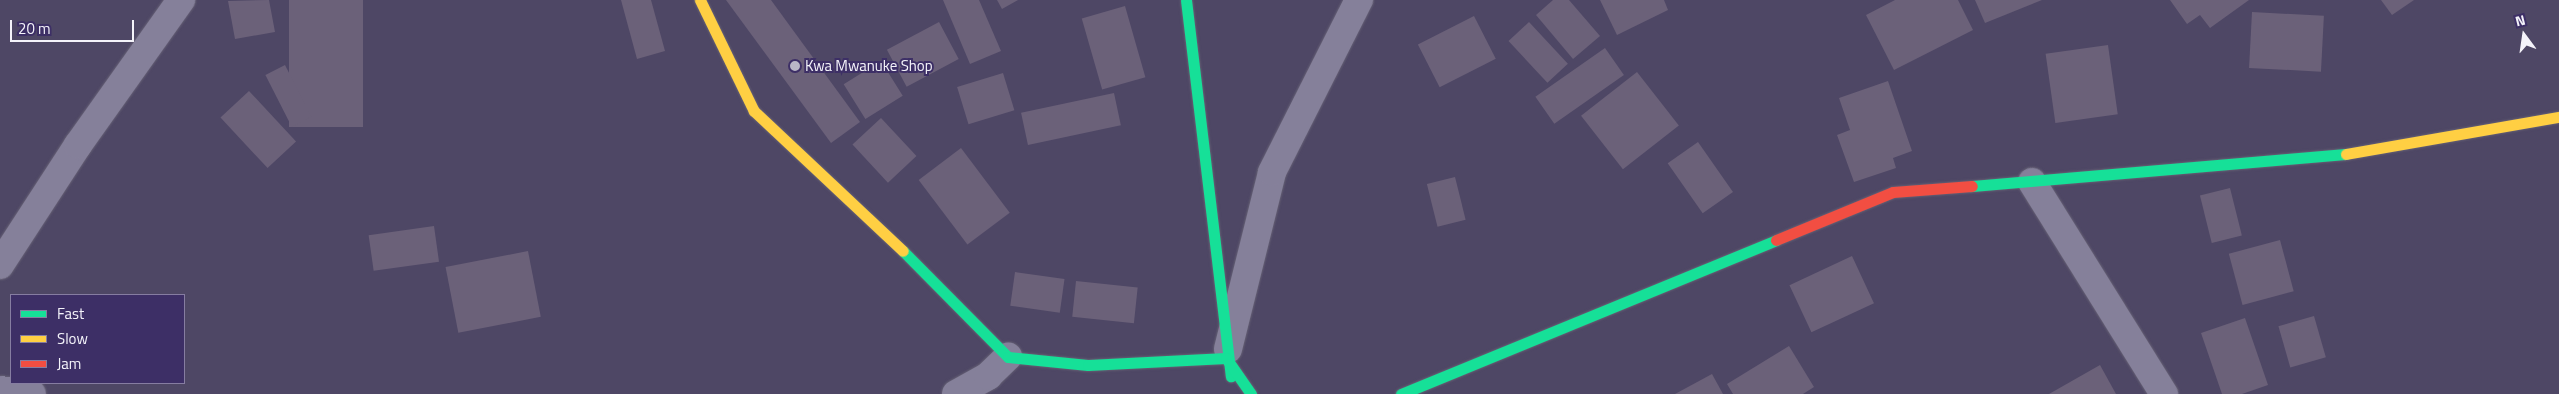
<!DOCTYPE html>
<html>
<head>
<meta charset="utf-8">
<style>
  body { margin:0 }
  #map { position:relative; width:2559px; height:394px; overflow:hidden; background:#4e4765; font-family:"Titillium Web",sans-serif }
  div>[style] { position:absolute }
  .building>* { inset:0; background:#6b6179; transform-origin:0 0 }
  .roads { filter:drop-shadow(0 0 1px #656074) drop-shadow(0 0 1px #656074) }
  .street>* { height:28px; margin:-14px; padding:0 14px; transform-origin:14px; border-radius:14px; background:#85809a }
  .fast>* { height:11px; margin:-5.5px; padding:0 5.5px; transform-origin:5.5px; border-radius:5.5px; background:#16e098 }
  .slow>* { height:11px; margin:-5.5px; padding:0 5.5px; transform-origin:5.5px; border-radius:5.5px; background:#ffcf43 }
  .jam>* { height:11px; margin:-5.5px; padding:0 5.5px; transform-origin:5.5px; border-radius:5.5px; background:#f24e42 }
  .dots>* { width:14px; height:14px; translate:-50% -50%; box-sizing:border-box; border:2px solid #3d2f66; border-radius:50% }
  span { translate:-50% -50%; white-space:nowrap; text-align:center; line-height:1.15; -webkit-text-stroke:4px #3d2f66; paint-order:stroke }
  .poi-label { font-size:15px; color:#f4f3fa }
  .left { translate:0 -50%; text-align:left }
  .legend { position:absolute; left:10px; top:294px; width:175px; height:90px; box-sizing:border-box; background:#3d2f66; border:1px solid #867da1; margin:0; padding:6px 9px; list-style:none; font-size:15px; color:#f4f3fa }
  .legend li { display:flex; align-items:center; gap:10px; height:25px }
  .legend b { width:25px; border:1px solid #867da1 }
  .north { position:absolute; left:2499px; top:10px; width:50px; height:50px; -webkit-text-stroke:4px #3d2f66; paint-order:stroke; rotate:346deg; font-size:14px; font-weight:700; line-height:20px; text-align:center; color:#f4f3fa }
  .north::after { content:''; display:block; margin:auto; width:18px; height:22px; background:#f4f3fa; clip-path:polygon(50% 0,100% 100%,50% 72%,0 100%) }
  .scale { position:absolute; left:10px; top:20px; width:124px; height:22px; box-sizing:border-box; border:2px solid #f4f3fa; border-top:0; padding-left:6px; font-size:15px; line-height:18px; white-space:nowrap; color:#f4f3fa; -webkit-text-stroke:4px #3d2f66; paint-order:stroke }
</style>
</head>
<body>
<div id="map">
  <div class="building">
    <i style="clip-path:polygon(269px 0,275px 32px,235px 39px,228px 1px)"></i>
    <i style="left:289px;top:0;width:74px;height:127px"></i>
    <i style="clip-path:polygon(621px 0,651px 0,665px 51px,637px 59px)"></i>
    <i style="clip-path:polygon(726px 0,771px 0,860px 122px,831px 143px)"></i>
    <i style="clip-path:polygon(943px 0,979px 0,1001px 51px,970px 64px)"></i>
    <i style="clip-path:polygon(997px 0,1018px 0,1002px 9px)"></i>
    <i style="clip-path:polygon(1553px 0,1569px 0,1600px 36px,1573px 59px,1536px 15px)"></i>
    <i style="clip-path:polygon(1600px 0,1664px 0,1668px 10px,1617px 35px)"></i>
    <i style="clip-path:polygon(1895px 0,1958px 0,1973px 30px,1894px 70px,1866px 15px)"></i>
    <i style="clip-path:polygon(1975px 0,2042px 0,1985px 23px)"></i>
    <i style="clip-path:polygon(2170px 0,2249px 0,2210px 28px,2200px 15px,2187px 24px)"></i>
    <i style="clip-path:polygon(2381px 0,2414px 0,2392px 15px)"></i>
    <i style="left:1125px;top:6px;width:74px;height:45px;rotate:74deg"></i>
    <i style="left:2252px;top:12px;width:72px;height:56px;rotate:3deg"></i>
    <i style="left:1474px;top:16px;width:48px;height:63px;rotate:63deg"></i>
    <i style="left:939px;top:22px;width:42px;height:59px;rotate:62deg"></i>
    <i style="left:1529px;top:22px;width:57px;height:28px;rotate:47deg"></i>
    <i style="left:2108px;top:45px;width:70px;height:63px;rotate:82deg"></i>
    <i style="left:1605px;top:48px;width:33px;height:85px;rotate:55deg"></i>
    <i style="left:881px;top:61px;width:41px;height:44px;rotate:58deg"></i>
    <i style="left:285px;top:65px;width:58px;height:22px;rotate:63deg"></i>
    <i style="left:1637px;top:72px;width:68px;height:71px;rotate:52deg"></i>
    <i style="left:1003px;top:73px;width:39px;height:48px;rotate:73deg"></i>
    <i style="clip-path:polygon(1888px 81px,1912px 151px,1893px 158px,1896px 168px,1854px 182px,1837px 135px,1850px 130px,1839px 98px)"></i>
    <i style="left:249px;top:91px;width:69px;height:39px;rotate:47deg"></i>
    <i style="left:1114px;top:93px;width:33px;height:95px;rotate:78deg"></i>
    <i style="left:881px;top:118px;width:52px;height:39px;rotate:47deg"></i>
    <i style="left:1698px;top:142px;width:61px;height:37px;rotate:55deg"></i>
    <i style="left:961px;top:148px;width:81px;height:53px;rotate:53deg"></i>
    <i style="left:1455px;top:177px;width:44px;height:29px;rotate:76deg"></i>
    <i style="left:2230px;top:188px;width:49px;height:31px;rotate:76deg"></i>
    <i style="left:434px;top:226px;width:36px;height:66px;rotate:82deg"></i>
    <i style="left:2280px;top:240px;width:53px;height:53px;rotate:75deg"></i>
    <i style="left:528px;top:251px;width:67px;height:84px;rotate:79deg"></i>
    <i style="left:1852px;top:256px;width:52px;height:69px;rotate:65deg"></i>
    <i style="left:1015px;top:272px;width:50px;height:34px;rotate:8deg"></i>
    <i style="left:1076px;top:281px;width:62px;height:36px;rotate:6deg"></i>
    <i style="left:2314px;top:316px;width:43px;height:37px;rotate:74deg"></i>
    <i style="clip-path:polygon(2245px 318px,2268px 385px,2242px 394px,2222px 394px,2201px 333px)"></i>
    <i style="clip-path:polygon(1789px 346px,1814px 387px,1803px 394px,1733px 394px,1727px 384px)"></i>
    <i style="clip-path:polygon(2100px 365px,2116px 394px,2049px 394px)"></i>
    <i style="clip-path:polygon(1712px 374px,1723px 394px,1675px 394px)"></i>
  </div>
  <div class="roads">
    <div class="street">
      <i style="left:2032px;top:182px;width:250px;rotate:58.1deg"></i>
      <i style="left:0;top:265px;width:143px;rotate:-57deg"></i>
      <i style="left:78px;top:145px;width:178px;rotate:-54.6deg"></i>
      <i style="left:1228px;top:349px;width:182px;rotate:-76deg"></i>
      <i style="left:1272px;top:172px;width:193px;rotate:-63.2deg"></i>
      <i style="left:0;top:390px;width:32px;rotate:7deg"></i>
      <i style="left:956px;top:394px;width:37px;rotate:-29deg"></i>
      <i style="left:988px;top:376px;width:28px;rotate:-44deg"></i>
    </div>
    <div class="fast">
      <i style="left:1186px;top:0;width:379px;rotate:83.2deg"></i>
      <i style="left:1972px;top:186px;width:375px;rotate:-4.9deg"></i>
      <i style="left:903px;top:251px;width:149px;rotate:45.3deg"></i>
      <i style="left:1008px;top:357px;width:80px;rotate:5.7deg"></i>
      <i style="left:1088px;top:365px;width:138px;rotate:-2.9deg"></i>
      <i style="left:1226px;top:358px;width:44px;rotate:55.2deg"></i>
      <i style="left:1401px;top:394px;width:405px;rotate:-22.3deg"></i>
    </div>
    <div class="slow">
      <i style="left:700px;top:0;width:123px;rotate:64.1deg"></i>
      <i style="left:754px;top:111px;width:204px;rotate:43.2deg"></i>
      <i style="left:2346px;top:154px;width:216px;rotate:-9.9deg"></i>
    </div>
    <div class="jam">
      <i style="left:1776px;top:240px;width:126px;rotate:-22.3deg"></i>
      <i style="left:1893px;top:192px;width:79px;rotate:-4.3deg"></i>
    </div>
  </div>
  <div class="dots">
    <i style="left:795px;top:66px;background:#bab7c6"></i>
  </div>
  <div class="poi-label">
    <span class="left" style="left:805px;top:66px">Kwa Mwanuke Shop</span>
  </div>
  <ul class="legend">
  <li><b style="height:6px;background:#16e098"></b>Fast</li>
  <li><b style="height:6px;background:#ffcf43"></b>Slow</li>
  <li><b style="height:6px;background:#f24e42"></b>Jam</li>
  </ul>
  <div class="north">N</div>
  <div class="scale">20 m</div>
</div>
</body>
</html>
